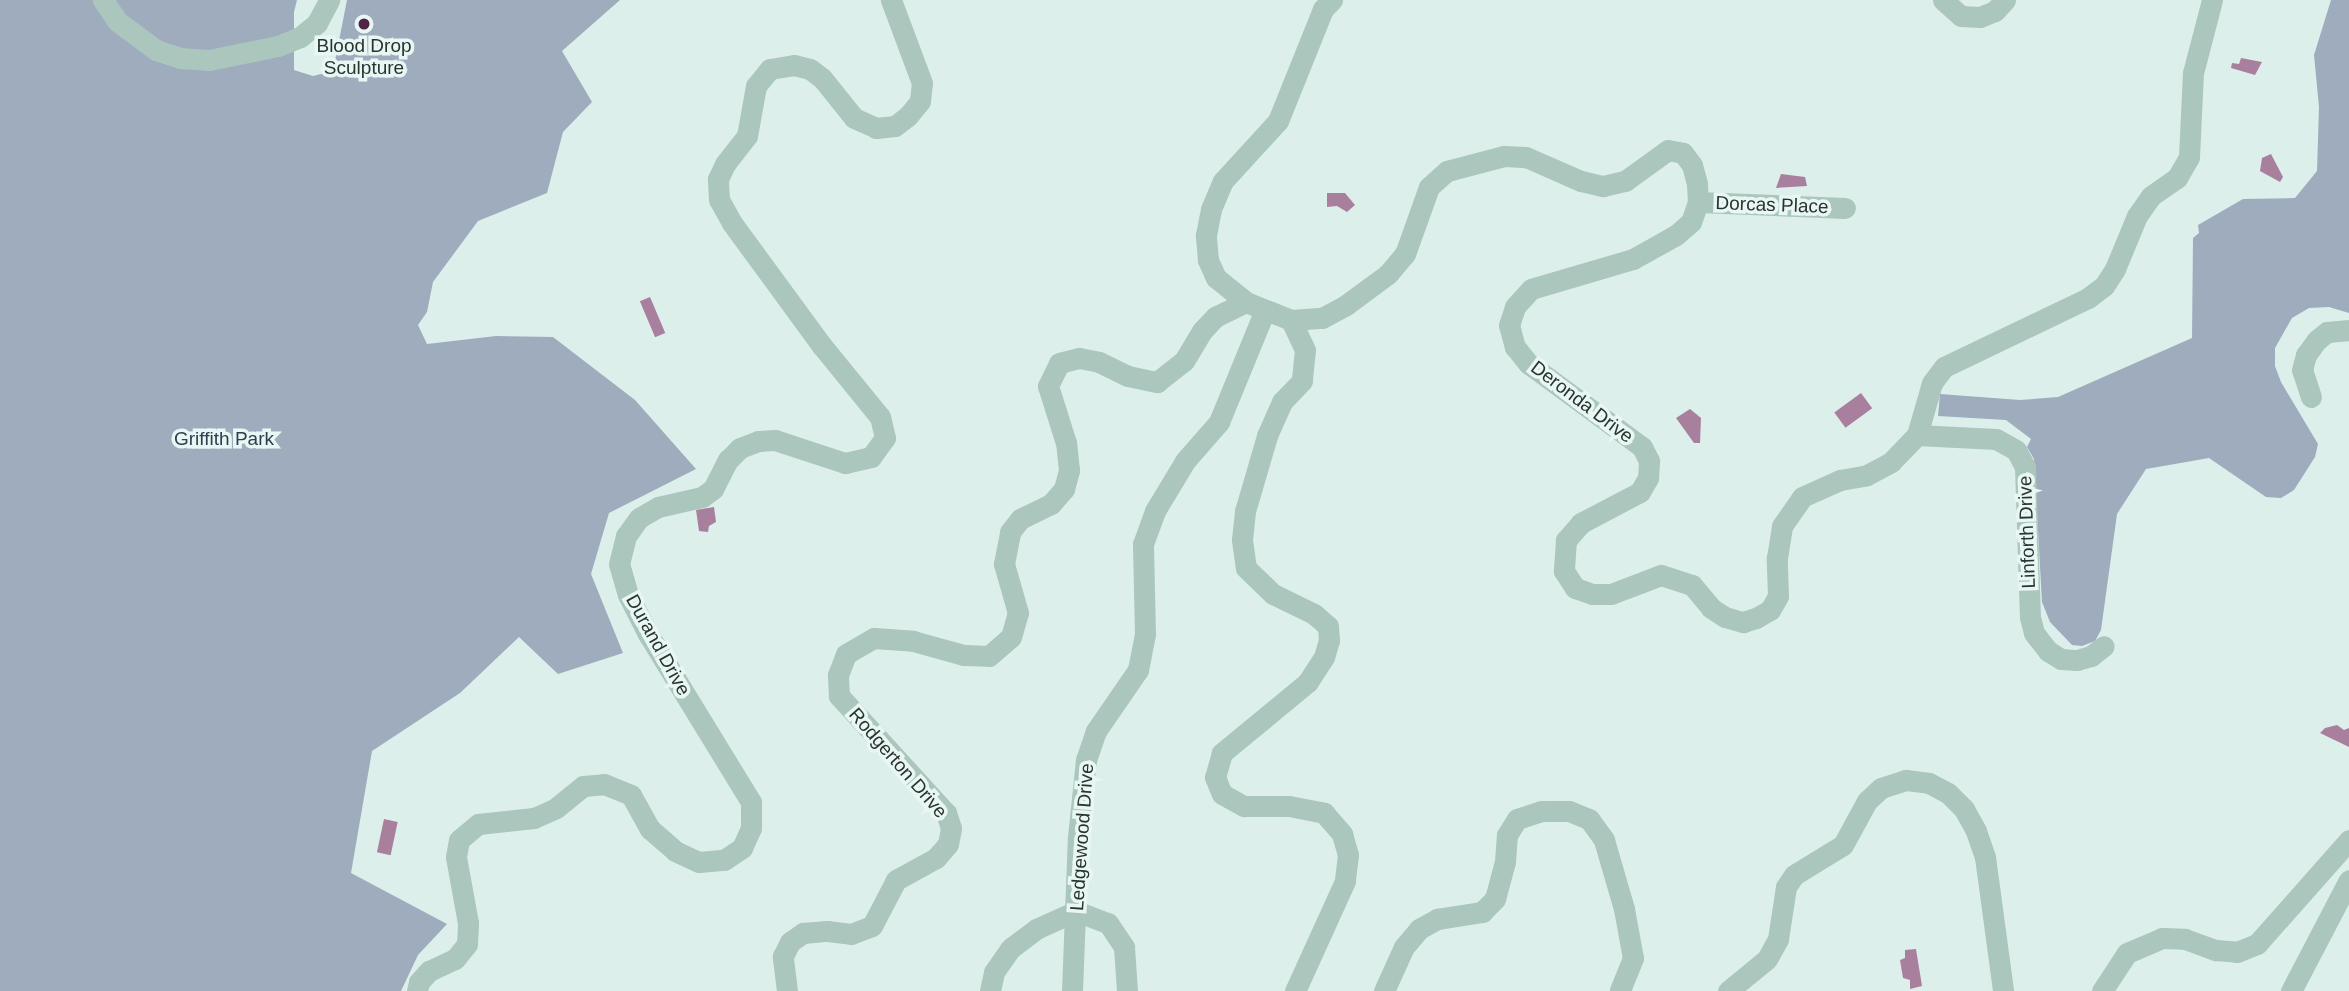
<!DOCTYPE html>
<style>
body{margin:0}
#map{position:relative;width:2349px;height:991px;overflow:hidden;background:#ddefea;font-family:Helvetica,sans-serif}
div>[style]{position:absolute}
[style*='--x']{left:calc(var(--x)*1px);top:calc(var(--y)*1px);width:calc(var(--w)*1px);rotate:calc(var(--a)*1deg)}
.green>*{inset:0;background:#9eacbd}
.water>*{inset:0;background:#a97f9e;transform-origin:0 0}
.street>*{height:21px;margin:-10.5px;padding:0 10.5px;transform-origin:10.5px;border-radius:10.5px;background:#aac6bd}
.dots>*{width:19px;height:19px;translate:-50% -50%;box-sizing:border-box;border:4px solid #e9f7f4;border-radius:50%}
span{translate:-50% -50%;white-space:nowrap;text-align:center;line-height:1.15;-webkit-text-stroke:7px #e9f7f4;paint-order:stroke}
.poi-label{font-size:19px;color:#29342f}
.street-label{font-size:19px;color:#29342f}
.park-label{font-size:19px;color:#2f3d50}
</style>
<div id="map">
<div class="green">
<i style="clip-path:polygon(0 0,297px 0,294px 12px,294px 70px,313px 76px,333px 71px,347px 0,620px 0,562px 51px,592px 102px,563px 132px,547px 193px,478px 221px,433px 282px,427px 312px,418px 325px,427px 344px,496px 336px,553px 337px,635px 400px,696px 469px,609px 513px,591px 574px,623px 653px,558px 674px,519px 637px,460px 693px,372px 751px,351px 873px,447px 924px,418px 955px,401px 991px,0 991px)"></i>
<i style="clip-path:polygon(2331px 0,2349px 0,2349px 313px,2329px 307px,2309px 308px,2292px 318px,2275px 348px,2275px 366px,2281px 382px,2318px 444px,2315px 457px,2294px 490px,2281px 498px,2266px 497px,2209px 458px,2146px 469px,2117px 514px,2101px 630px,2095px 641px,2082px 646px,2072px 645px,2050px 622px,2042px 602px,2034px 459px,2027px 447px,2031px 439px,2006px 420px,1938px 416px,1940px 394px,2020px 400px,2058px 397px,2192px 338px,2193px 238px,2199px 233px,2198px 225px,2243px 199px,2295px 198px,2317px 171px,2319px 107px,2314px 55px)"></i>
</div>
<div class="water">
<i style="clip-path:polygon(2241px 58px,2262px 62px,2255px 75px,2231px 68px,2232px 63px,2239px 64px)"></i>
<i style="clip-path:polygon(2271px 154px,2283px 177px,2280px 182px,2260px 171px,2262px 158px)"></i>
<i style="clip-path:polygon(1781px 174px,1805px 177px,1807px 186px,1776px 188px)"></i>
<i style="clip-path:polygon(1327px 193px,1345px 193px,1355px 205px,1347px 212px,1337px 206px,1327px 207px)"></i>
<i style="left:650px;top:297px;width:39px;height:11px;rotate:67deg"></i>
<i style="left:1861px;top:393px;width:19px;height:33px;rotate:54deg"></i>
<i style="clip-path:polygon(1690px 409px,1701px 418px,1700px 443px,1694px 443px,1676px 418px)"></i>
<i style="clip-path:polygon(714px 507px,716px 522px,709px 526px,708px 532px,699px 531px,696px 510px)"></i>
<i style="clip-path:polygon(2337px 725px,2344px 730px,2349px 728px,2349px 747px,2320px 733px,2325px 728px)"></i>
<i style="left:384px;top:819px;width:14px;height:34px;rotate:12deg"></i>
<i style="clip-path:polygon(1916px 949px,1922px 986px,1910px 989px,1910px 980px,1903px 978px,1900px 960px,1905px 958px,1905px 950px)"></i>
</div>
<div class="street">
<i style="--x:103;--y:0;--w:25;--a:56"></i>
<i style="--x:117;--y:21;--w:49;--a:36.6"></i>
<i style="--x:156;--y:50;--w:25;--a:18"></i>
<i style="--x:180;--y:58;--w:29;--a:4"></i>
<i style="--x:209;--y:60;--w:70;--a:-11.5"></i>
<i style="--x:278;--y:46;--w:24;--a:-22"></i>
<i style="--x:300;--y:37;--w:22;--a:-39"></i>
<i style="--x:317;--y:23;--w:26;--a:-62"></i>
<i style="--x:1943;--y:0;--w:24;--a:42"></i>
<i style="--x:1961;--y:16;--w:19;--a:3"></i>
<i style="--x:1980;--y:17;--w:16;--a:-22"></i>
<i style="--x:1995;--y:11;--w:15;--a:-48"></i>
<i style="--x:1698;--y:202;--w:147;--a:2.3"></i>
<i style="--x:1246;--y:302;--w:38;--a:-141"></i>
<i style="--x:1216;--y:278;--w:20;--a:-114"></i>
<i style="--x:1208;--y:260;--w:25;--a:-95"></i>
<i style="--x:1206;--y:235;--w:26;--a:-79"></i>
<i style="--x:1211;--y:209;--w:30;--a:-67"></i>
<i style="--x:1223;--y:181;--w:81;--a:-47.5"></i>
<i style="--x:1278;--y:121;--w:121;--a:-68.1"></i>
<i style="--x:1323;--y:9;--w:13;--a:-45"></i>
<i style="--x:1291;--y:320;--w:31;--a:-4"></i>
<i style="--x:1322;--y:318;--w:27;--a:-28"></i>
<i style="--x:1346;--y:305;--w:52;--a:-36.4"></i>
<i style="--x:1388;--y:274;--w:26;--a:-50"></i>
<i style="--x:1405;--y:254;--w:71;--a:-70.3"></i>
<i style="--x:1429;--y:187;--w:24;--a:-42"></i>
<i style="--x:1447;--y:171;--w:59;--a:-14.7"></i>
<i style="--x:1504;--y:156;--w:22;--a:3"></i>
<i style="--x:1526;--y:157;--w:60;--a:23.6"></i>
<i style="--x:1581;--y:181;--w:23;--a:13"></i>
<i style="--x:1603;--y:186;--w:23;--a:-13"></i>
<i style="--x:1625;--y:181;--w:53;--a:-35.8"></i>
<i style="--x:1668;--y:150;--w:15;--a:11"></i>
<i style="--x:1683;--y:153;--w:15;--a:53"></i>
<i style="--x:1692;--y:165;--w:20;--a:75"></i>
<i style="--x:1697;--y:184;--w:18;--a:87"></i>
<i style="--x:1698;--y:202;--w:21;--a:109"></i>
<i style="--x:1691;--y:222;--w:20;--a:139"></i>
<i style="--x:1676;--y:235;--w:49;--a:150.8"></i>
<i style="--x:1633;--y:259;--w:106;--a:163.6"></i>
<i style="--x:1531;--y:289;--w:24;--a:132"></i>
<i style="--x:1515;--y:307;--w:19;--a:108"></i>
<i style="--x:1509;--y:325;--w:23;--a:75"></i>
<i style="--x:1515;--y:347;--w:22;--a:51"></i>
<i style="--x:1529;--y:364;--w:140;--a:36.3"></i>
<i style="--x:1642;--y:447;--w:16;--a:63"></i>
<i style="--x:1649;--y:461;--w:17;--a:93"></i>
<i style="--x:1648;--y:478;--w:16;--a:120"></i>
<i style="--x:1640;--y:492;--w:67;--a:152.3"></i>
<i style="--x:1581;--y:523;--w:23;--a:131"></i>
<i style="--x:1566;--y:540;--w:31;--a:94"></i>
<i style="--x:1564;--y:571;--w:20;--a:57"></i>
<i style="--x:1575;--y:588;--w:18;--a:19"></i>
<i style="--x:1592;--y:594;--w:19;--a:0"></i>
<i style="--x:1611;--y:594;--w:53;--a:-20.8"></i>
<i style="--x:1661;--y:575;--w:33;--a:18"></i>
<i style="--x:1692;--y:585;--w:30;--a:50"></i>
<i style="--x:1711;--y:608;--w:17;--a:33"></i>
<i style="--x:1725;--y:617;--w:19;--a:16"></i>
<i style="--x:1743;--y:622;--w:14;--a:-17"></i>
<i style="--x:1756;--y:618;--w:16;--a:-30"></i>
<i style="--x:1770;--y:610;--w:16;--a:-60"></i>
<i style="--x:1778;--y:596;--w:38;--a:-92"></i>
<i style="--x:1777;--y:558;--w:32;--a:-81"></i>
<i style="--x:1782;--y:526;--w:35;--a:-55"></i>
<i style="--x:1802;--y:497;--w:42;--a:-24.1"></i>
<i style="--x:1840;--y:480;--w:27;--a:-10"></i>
<i style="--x:1867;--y:475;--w:27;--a:-28"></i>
<i style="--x:1891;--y:462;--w:37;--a:-46"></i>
<i style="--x:1917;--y:435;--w:54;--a:-73.9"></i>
<i style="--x:1932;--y:383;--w:20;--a:-53"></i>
<i style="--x:1944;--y:367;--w:160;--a:-25.6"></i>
<i style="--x:2088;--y:298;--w:20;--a:-37"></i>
<i style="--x:2104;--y:286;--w:20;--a:-57"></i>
<i style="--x:2115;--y:269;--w:57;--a:-67.5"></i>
<i style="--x:2137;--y:216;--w:24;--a:-55"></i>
<i style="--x:2151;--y:196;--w:32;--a:-35"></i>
<i style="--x:2177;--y:178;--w:24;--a:-60"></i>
<i style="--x:2189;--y:157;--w:84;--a:-87.3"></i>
<i style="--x:2193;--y:73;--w:75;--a:-75.4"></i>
<i style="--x:2311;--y:397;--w:28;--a:-108"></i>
<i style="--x:2302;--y:370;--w:16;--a:-75"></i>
<i style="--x:2306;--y:355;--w:19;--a:-54"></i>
<i style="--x:2317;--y:340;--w:13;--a:-39"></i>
<i style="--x:2327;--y:332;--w:22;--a:-5"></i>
<i style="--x:1917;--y:435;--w:79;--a:2.9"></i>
<i style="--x:1996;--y:439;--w:23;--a:29"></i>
<i style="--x:2016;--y:450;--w:19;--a:62"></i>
<i style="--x:2025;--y:467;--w:150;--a:88.1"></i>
<i style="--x:2030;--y:617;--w:16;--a:76"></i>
<i style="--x:2034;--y:633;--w:23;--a:52"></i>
<i style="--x:2048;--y:651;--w:15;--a:32"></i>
<i style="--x:2061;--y:659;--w:16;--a:4"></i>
<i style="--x:2077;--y:660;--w:15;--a:-16"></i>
<i style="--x:2091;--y:656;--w:16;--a:-38"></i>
<i style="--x:417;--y:991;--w:9;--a:-77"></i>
<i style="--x:419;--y:982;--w:15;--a:-48"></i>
<i style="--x:429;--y:971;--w:29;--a:-25"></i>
<i style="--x:455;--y:959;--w:19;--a:-51"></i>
<i style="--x:467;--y:944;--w:21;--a:-87"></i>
<i style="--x:468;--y:923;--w:67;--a:-100.3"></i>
<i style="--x:456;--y:857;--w:17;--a:-80"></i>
<i style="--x:459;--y:840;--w:25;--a:-40"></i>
<i style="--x:478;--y:824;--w:56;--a:-6.1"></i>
<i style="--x:534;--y:818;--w:24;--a:-24"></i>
<i style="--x:556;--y:808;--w:35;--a:-39"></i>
<i style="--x:583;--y:786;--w:21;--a:-5"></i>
<i style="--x:604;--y:784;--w:29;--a:22"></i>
<i style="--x:631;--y:795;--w:39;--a:61"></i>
<i style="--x:650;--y:829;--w:33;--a:41"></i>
<i style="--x:675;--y:851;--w:26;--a:25"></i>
<i style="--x:699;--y:862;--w:25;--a:-5"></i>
<i style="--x:724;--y:860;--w:22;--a:-34"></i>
<i style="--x:742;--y:848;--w:22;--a:-66"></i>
<i style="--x:751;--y:828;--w:26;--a:-90"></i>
<i style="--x:751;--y:802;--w:197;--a:-121.5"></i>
<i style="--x:648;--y:634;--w:44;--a:-117.1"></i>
<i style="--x:628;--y:595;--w:32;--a:-106"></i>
<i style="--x:619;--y:564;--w:29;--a:-76"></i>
<i style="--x:626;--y:536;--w:22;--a:-54"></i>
<i style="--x:639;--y:518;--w:22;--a:-30"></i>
<i style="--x:658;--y:507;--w:45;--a:-12.8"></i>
<i style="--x:702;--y:497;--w:14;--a:-36"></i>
<i style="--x:713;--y:489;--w:33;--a:-63"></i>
<i style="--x:728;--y:460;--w:17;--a:-45"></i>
<i style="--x:740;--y:448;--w:19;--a:-21"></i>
<i style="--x:758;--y:441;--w:17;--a:-3"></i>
<i style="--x:775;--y:440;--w:74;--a:18.2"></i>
<i style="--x:845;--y:463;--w:27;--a:-13"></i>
<i style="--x:871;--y:457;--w:24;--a:-54"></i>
<i style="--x:885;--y:438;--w:22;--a:-103"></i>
<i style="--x:880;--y:417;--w:92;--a:-129.2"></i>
<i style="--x:822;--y:346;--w:152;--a:-126.2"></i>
<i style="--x:732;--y:223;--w:26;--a:-119"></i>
<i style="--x:719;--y:200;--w:21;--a:-93"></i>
<i style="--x:718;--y:179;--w:17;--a:-65"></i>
<i style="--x:725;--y:164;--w:36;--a:-52"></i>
<i style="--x:747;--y:136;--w:51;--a:-79.8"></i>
<i style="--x:756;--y:86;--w:22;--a:-51"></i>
<i style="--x:770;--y:69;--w:24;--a:-9"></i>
<i style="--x:794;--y:65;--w:16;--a:14"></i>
<i style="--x:810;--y:69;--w:15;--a:37"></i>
<i style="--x:822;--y:78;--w:51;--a:51.3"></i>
<i style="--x:854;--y:118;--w:24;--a:24"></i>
<i style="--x:876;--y:128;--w:19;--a:-6"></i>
<i style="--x:895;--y:126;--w:16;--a:-38"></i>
<i style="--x:908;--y:116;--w:19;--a:-51"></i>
<i style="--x:920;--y:101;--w:18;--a:-84"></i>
<i style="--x:922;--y:83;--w:89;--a:-110.5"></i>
<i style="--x:787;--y:991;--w:35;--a:-97"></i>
<i style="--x:783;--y:956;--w:16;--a:-63"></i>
<i style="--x:790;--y:942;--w:16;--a:-35"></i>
<i style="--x:803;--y:933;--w:24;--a:-5"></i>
<i style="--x:827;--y:931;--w:24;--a:7"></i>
<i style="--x:851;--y:934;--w:22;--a:-21"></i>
<i style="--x:872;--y:926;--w:52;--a:-62.4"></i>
<i style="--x:896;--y:880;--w:46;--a:-28.8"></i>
<i style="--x:936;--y:858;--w:18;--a:-49"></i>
<i style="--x:948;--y:844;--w:16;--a:-79"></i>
<i style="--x:951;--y:828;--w:16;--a:-108"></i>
<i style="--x:946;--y:813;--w:159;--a:-132.4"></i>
<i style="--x:839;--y:696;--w:21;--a:-93"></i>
<i style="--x:838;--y:675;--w:22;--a:-69"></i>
<i style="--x:846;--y:654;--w:32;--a:-30"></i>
<i style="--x:874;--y:638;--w:39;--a:4"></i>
<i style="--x:913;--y:641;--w:53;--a:15.4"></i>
<i style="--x:964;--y:655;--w:25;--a:2"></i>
<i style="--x:989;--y:656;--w:29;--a:-41"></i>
<i style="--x:1011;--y:637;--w:25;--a:-74"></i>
<i style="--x:1018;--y:613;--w:51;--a:-105.9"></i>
<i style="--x:1004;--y:564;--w:33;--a:-79"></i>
<i style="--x:1010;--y:532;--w:16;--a:-52"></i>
<i style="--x:1020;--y:519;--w:34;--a:-26"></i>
<i style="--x:1051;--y:504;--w:20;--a:-49"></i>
<i style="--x:1064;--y:489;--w:20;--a:-75"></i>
<i style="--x:1069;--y:470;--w:27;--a:-96"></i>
<i style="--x:1066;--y:443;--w:60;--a:-107.5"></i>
<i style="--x:1048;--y:386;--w:25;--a:-64"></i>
<i style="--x:1059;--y:363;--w:21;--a:-14"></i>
<i style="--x:1079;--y:358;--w:20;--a:11"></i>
<i style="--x:1099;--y:362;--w:32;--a:26"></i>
<i style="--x:1128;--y:376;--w:30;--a:12"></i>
<i style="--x:1157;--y:382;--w:34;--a:-38"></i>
<i style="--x:1184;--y:361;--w:35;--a:-59"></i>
<i style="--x:1202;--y:331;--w:19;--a:-47"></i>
<i style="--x:1215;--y:317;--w:34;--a:-26"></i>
<i style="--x:1246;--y:302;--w:48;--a:21.8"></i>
<i style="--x:1291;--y:320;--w:33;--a:65"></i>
<i style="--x:1305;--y:350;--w:31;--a:96"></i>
<i style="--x:1302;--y:381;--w:29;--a:134"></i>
<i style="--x:1282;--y:402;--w:37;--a:114"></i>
<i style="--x:1267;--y:436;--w:78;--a:106.3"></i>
<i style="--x:1245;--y:511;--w:29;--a:96"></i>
<i style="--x:1242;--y:540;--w:28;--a:82"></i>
<i style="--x:1246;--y:568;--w:37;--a:44"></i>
<i style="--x:1273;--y:594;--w:46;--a:26"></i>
<i style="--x:1314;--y:614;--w:18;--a:41"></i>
<i style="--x:1328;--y:626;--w:14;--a:86"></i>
<i style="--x:1329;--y:640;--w:18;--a:106"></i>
<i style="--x:1324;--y:657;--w:30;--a:123"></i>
<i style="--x:1308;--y:682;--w:112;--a:140.5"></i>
<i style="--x:1222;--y:753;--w:25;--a:106"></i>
<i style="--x:1215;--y:777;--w:18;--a:68"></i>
<i style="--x:1222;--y:794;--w:25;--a:29"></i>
<i style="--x:1244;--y:806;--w:45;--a:0"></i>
<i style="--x:1289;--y:806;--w:36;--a:11"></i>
<i style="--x:1324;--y:813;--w:28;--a:49"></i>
<i style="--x:1342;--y:834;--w:22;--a:74"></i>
<i style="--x:1348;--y:855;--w:26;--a:97"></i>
<i style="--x:1345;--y:881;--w:121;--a:114.4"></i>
<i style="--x:990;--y:991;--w:19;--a:-78"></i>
<i style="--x:994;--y:972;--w:29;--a:-55"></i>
<i style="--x:1011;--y:948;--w:31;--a:-37"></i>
<i style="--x:1036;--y:929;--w:44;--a:-24.2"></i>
<i style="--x:1076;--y:911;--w:34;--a:21"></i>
<i style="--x:1108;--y:923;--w:29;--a:56"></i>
<i style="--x:1124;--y:947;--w:44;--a:86.1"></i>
<i style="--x:1072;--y:991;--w:154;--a:-87.8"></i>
<i style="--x:1078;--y:837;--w:77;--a:-84.1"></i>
<i style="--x:1086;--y:760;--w:31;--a:-71"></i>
<i style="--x:1096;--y:731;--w:74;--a:-55.5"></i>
<i style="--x:1138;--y:670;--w:37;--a:-79"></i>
<i style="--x:1145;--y:634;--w:90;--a:-91.3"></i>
<i style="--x:1143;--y:544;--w:35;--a:-70"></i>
<i style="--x:1155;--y:511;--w:58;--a:-59"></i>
<i style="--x:1185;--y:461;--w:52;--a:-48.9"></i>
<i style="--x:1219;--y:422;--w:121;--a:-67.7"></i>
<i style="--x:1384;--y:991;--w:48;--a:-65.6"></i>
<i style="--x:1404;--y:947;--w:23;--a:-50"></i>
<i style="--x:1419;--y:929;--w:21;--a:-29"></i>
<i style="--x:1437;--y:919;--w:46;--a:-8.8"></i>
<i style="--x:1482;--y:912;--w:18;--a:-45"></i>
<i style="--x:1495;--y:899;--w:38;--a:-75"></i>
<i style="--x:1505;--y:862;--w:27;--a:-86"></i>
<i style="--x:1507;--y:835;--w:19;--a:-58"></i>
<i style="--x:1517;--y:819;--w:25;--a:-18"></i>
<i style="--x:1541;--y:811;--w:28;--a:0"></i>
<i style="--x:1569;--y:811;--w:22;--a:22"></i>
<i style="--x:1589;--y:819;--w:26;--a:54"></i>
<i style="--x:1604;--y:840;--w:72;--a:73.8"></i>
<i style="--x:1624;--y:909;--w:50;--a:79.6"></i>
<i style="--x:1633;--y:958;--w:35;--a:112"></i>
<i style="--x:1728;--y:991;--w:50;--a:-39.4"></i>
<i style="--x:1767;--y:959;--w:23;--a:-61"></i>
<i style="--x:1778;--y:939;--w:53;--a:-81.3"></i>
<i style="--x:1786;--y:887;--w:14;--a:-56"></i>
<i style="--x:1794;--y:875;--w:57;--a:-31.5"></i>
<i style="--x:1843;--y:845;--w:50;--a:-61.4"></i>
<i style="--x:1867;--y:801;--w:19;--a:-43"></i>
<i style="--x:1881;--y:788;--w:26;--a:-18"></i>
<i style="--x:1906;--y:780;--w:23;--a:7"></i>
<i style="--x:1929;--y:783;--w:21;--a:28"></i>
<i style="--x:1948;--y:793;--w:23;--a:45"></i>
<i style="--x:1964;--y:809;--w:25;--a:61"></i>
<i style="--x:1976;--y:831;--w:28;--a:71"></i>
<i style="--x:1985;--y:857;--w:135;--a:82.3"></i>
<i style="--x:2102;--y:991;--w:45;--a:-56.7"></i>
<i style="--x:2127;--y:953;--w:38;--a:-23"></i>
<i style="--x:2162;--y:938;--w:23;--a:2"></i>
<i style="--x:2185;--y:939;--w:33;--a:20"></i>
<i style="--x:2216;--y:950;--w:21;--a:5"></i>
<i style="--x:2237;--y:952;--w:22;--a:-22"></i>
<i style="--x:2257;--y:944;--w:139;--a:-48.5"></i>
<i style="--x:2291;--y:991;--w:125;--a:-62.4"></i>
</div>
<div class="dots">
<i style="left:364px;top:24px;background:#512344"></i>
</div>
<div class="poi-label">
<span style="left:364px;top:57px">Blood Drop<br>Sculpture</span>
</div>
<div class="street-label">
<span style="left:1772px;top:205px;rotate:2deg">Dorcas Place</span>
<span style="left:1582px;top:402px;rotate:37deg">Deronda Drive</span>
<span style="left:2027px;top:532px;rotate:-92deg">Linforth Drive</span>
<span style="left:658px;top:645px;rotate:61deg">Durand Drive</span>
<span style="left:898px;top:763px;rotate:49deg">Rodgerton Drive</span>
<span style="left:1082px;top:837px;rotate:-86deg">Ledgewood Drive</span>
</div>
<div class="park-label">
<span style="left:224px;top:439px">Griffith Park</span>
</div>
</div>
